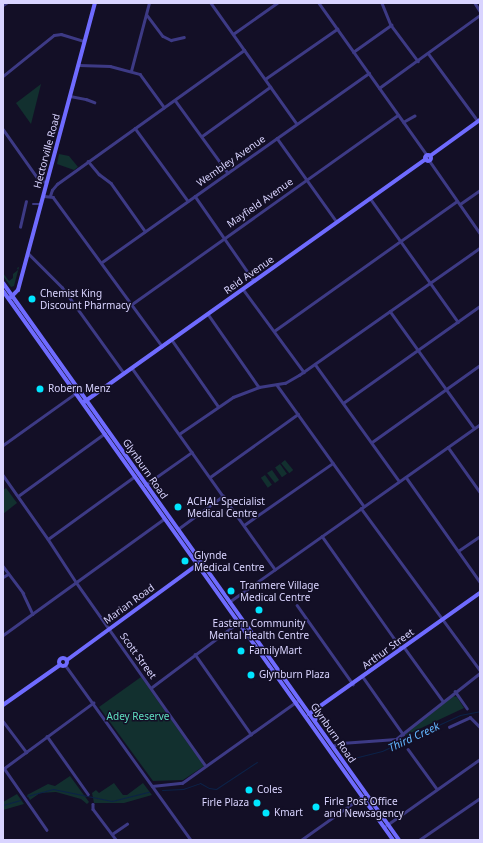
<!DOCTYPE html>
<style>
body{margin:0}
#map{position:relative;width:483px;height:843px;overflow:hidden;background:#130f26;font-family:"Noto Sans",sans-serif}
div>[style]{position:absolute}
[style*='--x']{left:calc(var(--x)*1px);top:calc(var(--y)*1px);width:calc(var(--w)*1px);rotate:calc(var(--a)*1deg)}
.green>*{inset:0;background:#12302f;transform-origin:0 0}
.stream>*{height:1px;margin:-0.5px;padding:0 0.5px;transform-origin:0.5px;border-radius:0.5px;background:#0c2248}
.street>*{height:2.5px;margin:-1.25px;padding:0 1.25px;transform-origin:1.25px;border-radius:1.25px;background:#3d3a85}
.secondary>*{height:4px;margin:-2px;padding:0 2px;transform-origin:2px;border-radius:2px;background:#6f6bff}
.secondary>.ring{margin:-2px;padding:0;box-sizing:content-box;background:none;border:4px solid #6f6bff;border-radius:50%}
.dots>*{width:11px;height:11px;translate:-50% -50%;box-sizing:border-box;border:2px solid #130f26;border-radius:50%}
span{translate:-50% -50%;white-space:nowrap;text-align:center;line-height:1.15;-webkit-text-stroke:3px #130f26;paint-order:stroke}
.street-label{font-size:10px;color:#d9d4ff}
.poi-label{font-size:10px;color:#d9d4ff}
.left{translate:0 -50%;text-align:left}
.right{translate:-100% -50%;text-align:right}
.park-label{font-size:10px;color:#5fe0c0}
.water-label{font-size:11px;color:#62b6ff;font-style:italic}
.frame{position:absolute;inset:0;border:4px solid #d9d4ff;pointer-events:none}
</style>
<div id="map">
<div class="green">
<i style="clip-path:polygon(41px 84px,31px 124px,16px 103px)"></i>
<i style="clip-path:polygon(59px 154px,69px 156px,78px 167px,74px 170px,57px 164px)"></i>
<i style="clip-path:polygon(19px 267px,14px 286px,11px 287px,3px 276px,3px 273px,9px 281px,13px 278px,13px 274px,18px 270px,17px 268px)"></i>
<i style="left:285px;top:460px;width:13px;height:5px;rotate:51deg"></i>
<i style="left:280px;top:464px;width:12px;height:6px;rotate:55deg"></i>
<i style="clip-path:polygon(272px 470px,279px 480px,275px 483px,267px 473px)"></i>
<i style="left:265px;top:475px;width:12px;height:5px;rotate:55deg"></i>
<i style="clip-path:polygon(6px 488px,17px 503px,3px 514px,3px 490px)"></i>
<i style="clip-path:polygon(141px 677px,204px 766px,183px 780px,153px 781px,99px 707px)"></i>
<i style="clip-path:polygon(453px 696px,457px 697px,464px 708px,402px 737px)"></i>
<i style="clip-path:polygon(70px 776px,89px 802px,87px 804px,81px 799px,56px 792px,40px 793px,30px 800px,27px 795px,48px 784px,55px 786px)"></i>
<i style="clip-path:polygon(114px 783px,123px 795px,127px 795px,143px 783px,152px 795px,124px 803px,94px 803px,92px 793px,96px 790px,99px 793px)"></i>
<i style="clip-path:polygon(17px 794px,24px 804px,3px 810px,3px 802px)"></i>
</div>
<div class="stream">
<i style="--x:346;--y:760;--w:37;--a:-14"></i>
<i style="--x:382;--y:751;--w:86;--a:-24.8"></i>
<i style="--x:460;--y:715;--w:20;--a:-11"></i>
<i style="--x:162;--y:790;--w:21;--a:-3"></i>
<i style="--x:183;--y:789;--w:18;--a:-19"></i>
<i style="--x:200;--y:783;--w:10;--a:29"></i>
<i style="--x:209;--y:788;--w:7;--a:8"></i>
<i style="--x:216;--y:789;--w:49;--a:-33.4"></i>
<i style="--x:27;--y:796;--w:27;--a:-15"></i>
<i style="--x:53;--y:789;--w:60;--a:11.5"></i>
<i style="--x:112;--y:801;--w:38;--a:-14"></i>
<i style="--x:3;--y:805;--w:18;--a:-16"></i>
</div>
<div class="street">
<i style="--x:211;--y:3;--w:148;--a:54.6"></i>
<i style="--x:319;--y:3;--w:186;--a:54.6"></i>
<i style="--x:382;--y:3;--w:24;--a:68"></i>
<i style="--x:391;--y:25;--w:45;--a:53.1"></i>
<i style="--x:475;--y:3;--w:9;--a:58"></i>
<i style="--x:3;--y:5;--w:4;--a:-34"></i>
<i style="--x:147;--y:15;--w:26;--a:53"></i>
<i style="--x:163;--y:36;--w:9;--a:27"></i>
<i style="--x:171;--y:40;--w:13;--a:-13"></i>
<i style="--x:233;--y:34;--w:54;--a:-35.2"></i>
<i style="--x:353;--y:52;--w:47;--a:-35.4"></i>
<i style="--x:428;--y:53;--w:84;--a:53.7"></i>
<i style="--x:79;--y:65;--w:31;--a:2"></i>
<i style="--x:110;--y:66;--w:31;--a:15"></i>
<i style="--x:140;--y:74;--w:41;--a:54"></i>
<i style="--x:131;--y:71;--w:70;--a:-75.2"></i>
<i style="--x:3;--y:76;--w:65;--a:-38.8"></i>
<i style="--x:54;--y:35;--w:7;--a:-8"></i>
<i style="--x:61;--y:34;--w:24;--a:17"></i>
<i style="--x:265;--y:79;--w:88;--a:-34.8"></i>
<i style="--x:379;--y:88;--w:125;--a:-35.9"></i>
<i style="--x:70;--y:96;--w:16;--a:11"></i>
<i style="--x:86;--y:99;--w:9;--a:21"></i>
<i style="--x:175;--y:100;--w:90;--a:54"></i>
<i style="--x:403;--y:122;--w:13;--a:-29"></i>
<i style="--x:135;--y:128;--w:90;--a:54"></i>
<i style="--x:3;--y:129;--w:62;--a:54.8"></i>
<i style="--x:39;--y:180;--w:7;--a:16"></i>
<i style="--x:202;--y:136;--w:84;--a:-35.8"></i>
<i style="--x:277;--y:138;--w:103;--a:54.5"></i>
<i style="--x:429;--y:160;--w:89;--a:55.1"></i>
<i style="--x:88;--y:161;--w:17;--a:50"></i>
<i style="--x:99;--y:174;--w:15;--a:37"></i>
<i style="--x:111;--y:183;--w:59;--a:54.7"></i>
<i style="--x:44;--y:196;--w:9;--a:6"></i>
<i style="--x:53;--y:197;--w:185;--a:53.8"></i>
<i style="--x:50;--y:196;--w:6;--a:-72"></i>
<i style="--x:52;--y:190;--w:8;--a:-50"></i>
<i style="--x:57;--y:184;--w:230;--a:-35.6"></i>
<i style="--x:195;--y:196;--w:103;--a:55.2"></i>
<i style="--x:370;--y:198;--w:152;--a:54.6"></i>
<i style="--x:33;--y:204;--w:8;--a:0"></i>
<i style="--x:460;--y:204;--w:24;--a:-35"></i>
<i style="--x:20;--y:227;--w:26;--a:-77"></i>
<i style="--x:28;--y:253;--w:48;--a:45"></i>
<i style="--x:62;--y:287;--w:106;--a:54.2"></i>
<i style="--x:102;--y:262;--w:327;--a:-35.3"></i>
<i style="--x:243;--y:289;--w:103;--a:53.7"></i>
<i style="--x:132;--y:304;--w:326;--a:-35.4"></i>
<i style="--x:390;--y:311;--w:144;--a:54.3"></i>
<i style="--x:208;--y:314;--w:89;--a:55.1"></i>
<i style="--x:274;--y:331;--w:224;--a:-35.4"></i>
<i style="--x:172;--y:340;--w:80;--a:55.1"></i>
<i style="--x:315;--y:364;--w:144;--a:54.3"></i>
<i style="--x:132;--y:368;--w:247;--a:54.6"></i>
<i style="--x:277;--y:385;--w:149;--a:54.3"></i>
<i style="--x:343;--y:403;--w:168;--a:-35.3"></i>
<i style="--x:179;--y:434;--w:65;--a:-34.4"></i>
<i style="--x:233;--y:397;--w:28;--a:-21"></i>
<i style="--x:259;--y:387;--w:26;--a:-9"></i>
<i style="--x:285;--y:383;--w:16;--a:-30"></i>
<i style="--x:299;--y:375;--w:221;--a:-35.1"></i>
<i style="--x:372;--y:442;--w:133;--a:-35.5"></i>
<i style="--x:3;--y:445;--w:90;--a:-35.5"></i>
<i style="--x:448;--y:447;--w:55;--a:54.6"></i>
<i style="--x:3;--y:475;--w:78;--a:54.9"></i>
<i style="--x:48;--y:539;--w:51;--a:56.9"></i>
<i style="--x:76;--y:582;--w:225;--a:54.8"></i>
<i style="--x:210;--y:477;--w:108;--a:-35.6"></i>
<i style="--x:406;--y:477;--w:128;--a:54.8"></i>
<i style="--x:145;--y:485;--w:57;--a:-35.1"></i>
<i style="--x:18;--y:496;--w:107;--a:-35.9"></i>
<i style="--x:361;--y:508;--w:201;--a:53.7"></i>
<i style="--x:244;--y:525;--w:108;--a:-34.9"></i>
<i style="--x:178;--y:529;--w:56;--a:-36.3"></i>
<i style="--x:322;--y:536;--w:137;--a:54.8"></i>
<i style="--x:48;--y:539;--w:107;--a:-35.9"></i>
<i style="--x:458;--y:551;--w:27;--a:-34"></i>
<i style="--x:3;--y:566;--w:34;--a:53"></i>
<i style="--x:23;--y:593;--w:23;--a:65"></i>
<i style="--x:3;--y:577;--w:6;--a:-31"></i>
<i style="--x:229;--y:602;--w:308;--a:-35.3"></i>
<i style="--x:297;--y:605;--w:97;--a:54.7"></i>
<i style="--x:3;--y:635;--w:198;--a:-35.8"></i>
<i style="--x:404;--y:647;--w:67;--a:54.2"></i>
<i style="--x:195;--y:654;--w:98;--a:55"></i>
<i style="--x:66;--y:666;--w:214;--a:54.3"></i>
<i style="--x:363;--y:677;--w:70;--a:54.9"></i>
<i style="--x:152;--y:687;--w:109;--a:-36.8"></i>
<i style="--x:455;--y:691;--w:21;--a:55"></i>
<i style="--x:3;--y:721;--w:39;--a:53"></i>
<i style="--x:449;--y:727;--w:23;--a:-25"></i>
<i style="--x:470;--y:717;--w:14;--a:45"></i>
<i style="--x:47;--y:736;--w:71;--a:54.7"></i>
<i style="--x:332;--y:746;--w:9;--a:-18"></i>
<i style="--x:341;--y:743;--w:55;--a:-4.2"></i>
<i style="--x:396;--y:739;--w:107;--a:-38.2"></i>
<i style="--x:408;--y:749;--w:49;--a:54.1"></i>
<i style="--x:4;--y:768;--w:75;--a:55.3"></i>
<i style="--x:3;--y:769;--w:112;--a:-36.3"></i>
<i style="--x:152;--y:786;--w:30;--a:-6"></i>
<i style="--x:182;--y:783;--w:143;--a:-35.4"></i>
<i style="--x:93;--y:804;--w:5;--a:90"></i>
<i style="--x:93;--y:809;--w:39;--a:53"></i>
<i style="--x:384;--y:827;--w:118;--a:-35.3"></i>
<i style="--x:112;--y:834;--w:18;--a:-34"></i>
<i style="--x:301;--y:840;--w:76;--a:-35.4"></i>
<i style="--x:419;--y:840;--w:74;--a:-34.5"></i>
</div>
<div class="secondary">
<i class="ring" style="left:425px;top:155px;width:2px;height:2px"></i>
<i style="--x:430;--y:156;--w:62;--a:-35.8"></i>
<i style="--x:3;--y:283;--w:683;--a:54.59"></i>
<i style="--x:3;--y:291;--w:673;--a:54.61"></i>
<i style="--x:11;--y:297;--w:10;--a:-45"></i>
<i style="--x:18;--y:290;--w:297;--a:-75"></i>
<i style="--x:84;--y:402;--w:420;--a:-35.4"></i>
<i class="ring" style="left:59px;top:658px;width:4px;height:4px"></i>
<i style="--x:67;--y:660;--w:162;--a:-36.2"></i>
<i style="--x:3;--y:705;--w:70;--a:-35.1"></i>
<i style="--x:309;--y:714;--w:209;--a:-35.3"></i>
<i style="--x:315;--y:721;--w:14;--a:-73"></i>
</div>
<div class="dots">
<i style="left:32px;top:299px;background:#00e5ff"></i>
<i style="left:40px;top:389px;background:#00e5ff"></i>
<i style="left:178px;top:507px;background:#00e5ff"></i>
<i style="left:185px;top:561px;background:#00e5ff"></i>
<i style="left:231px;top:591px;background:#00e5ff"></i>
<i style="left:259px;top:610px;background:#00e5ff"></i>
<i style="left:241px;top:651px;background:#00e5ff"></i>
<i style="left:251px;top:675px;background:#00e5ff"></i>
<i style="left:249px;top:790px;background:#00e5ff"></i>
<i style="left:257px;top:803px;background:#00e5ff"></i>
<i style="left:316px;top:807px;background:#00e5ff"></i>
<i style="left:266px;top:813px;background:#00e5ff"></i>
</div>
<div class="street-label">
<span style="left:47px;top:151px;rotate:-75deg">Hectorville Road</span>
<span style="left:231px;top:161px;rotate:-35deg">Wembley Avenue</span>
<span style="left:260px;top:203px;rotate:-35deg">Mayfield Avenue</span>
<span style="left:249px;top:275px;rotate:-35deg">Reid Avenue</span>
<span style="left:145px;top:469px;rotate:55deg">Glynburn Road</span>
<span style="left:129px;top:604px;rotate:-36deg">Marian Road</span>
<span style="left:388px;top:649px;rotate:-36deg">Arthur Street</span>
<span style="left:138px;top:656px;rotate:54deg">Scott Street</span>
<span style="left:333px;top:733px;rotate:55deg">Glynburn Road</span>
</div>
<div class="poi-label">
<span class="left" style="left:40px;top:299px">Chemist King<br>Discount Pharmacy</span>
<span class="left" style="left:48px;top:389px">Robern Menz</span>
<span class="left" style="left:187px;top:507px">ACHAL Specialist<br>Medical Centre</span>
<span class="left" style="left:194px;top:561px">Glynde<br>Medical Centre</span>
<span class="left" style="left:240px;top:591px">Tranmere Village<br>Medical Centre</span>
<span style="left:259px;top:629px">Eastern Community<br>Mental Health Centre</span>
<span class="left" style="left:249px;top:651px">FamilyMart</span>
<span class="left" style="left:259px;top:675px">Glynburn Plaza</span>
<span class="left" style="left:257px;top:790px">Coles</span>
<span class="left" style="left:324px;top:807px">Firle Post Office<br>and Newsagency</span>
<span class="right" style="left:249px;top:803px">Firle Plaza</span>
<span class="left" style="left:274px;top:813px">Kmart</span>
</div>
<div class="park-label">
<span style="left:138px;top:717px">Adey Reserve</span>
</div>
<div class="water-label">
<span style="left:414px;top:737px;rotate:-25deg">Third Creek</span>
</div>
<div class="frame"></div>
</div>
